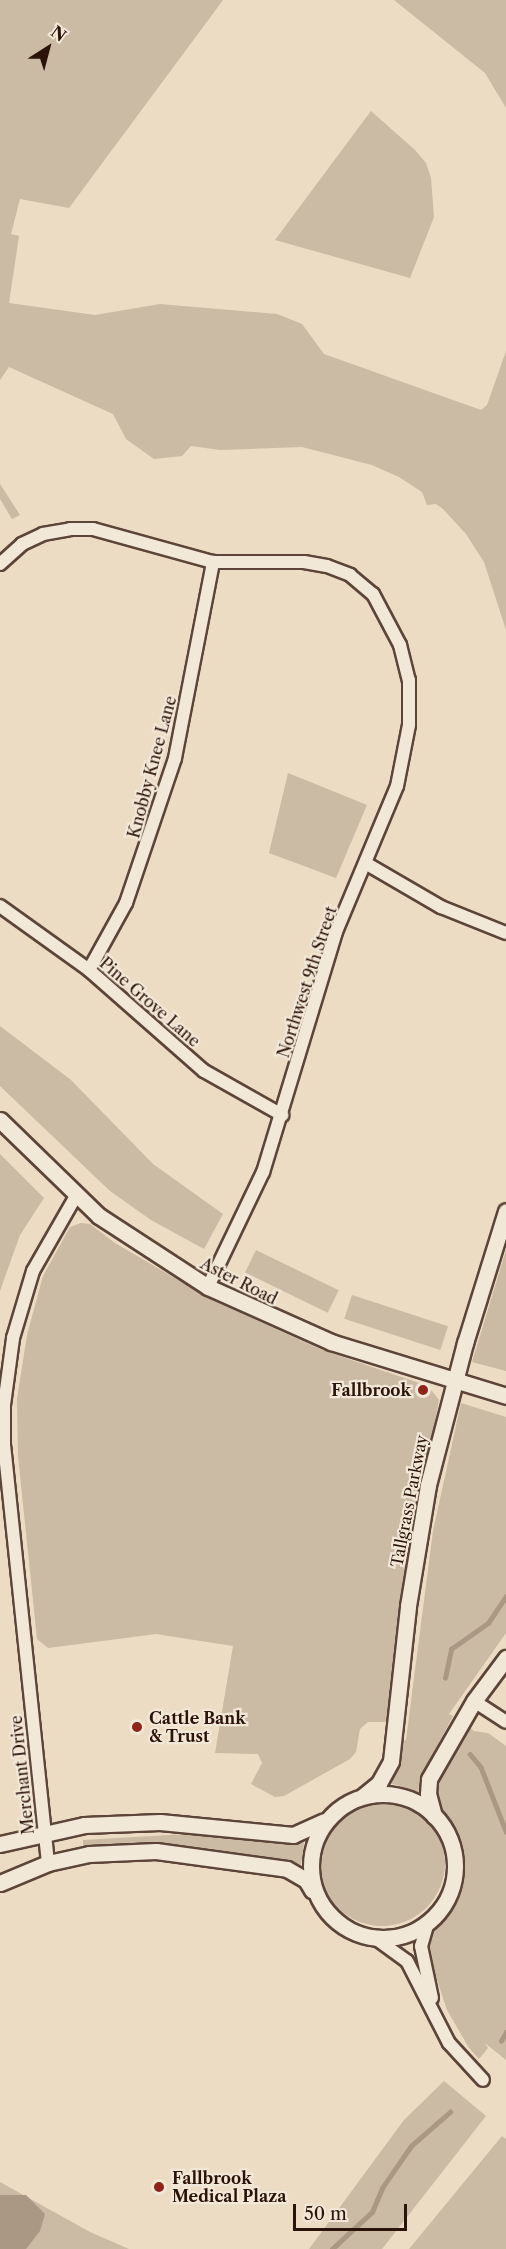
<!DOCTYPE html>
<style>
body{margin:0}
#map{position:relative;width:506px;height:2249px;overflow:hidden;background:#ebdcc3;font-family:"Libre Caslon Text",serif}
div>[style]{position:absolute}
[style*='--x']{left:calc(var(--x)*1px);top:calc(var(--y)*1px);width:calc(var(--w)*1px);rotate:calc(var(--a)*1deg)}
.green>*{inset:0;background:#cbbaa4;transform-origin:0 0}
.round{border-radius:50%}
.water>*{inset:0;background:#aa9884}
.stream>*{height:4.5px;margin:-2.25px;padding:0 2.25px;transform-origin:2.25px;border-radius:2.25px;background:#aa9884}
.roads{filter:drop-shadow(2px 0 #5c4538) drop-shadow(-2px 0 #5c4538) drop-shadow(0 2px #5c4538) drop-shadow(0 -2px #5c4538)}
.minor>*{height:12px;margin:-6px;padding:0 6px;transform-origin:6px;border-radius:6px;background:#f2e8d8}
.tertiary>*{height:15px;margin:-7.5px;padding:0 7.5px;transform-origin:7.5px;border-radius:7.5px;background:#f2e8d8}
.tertiary>.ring{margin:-7.5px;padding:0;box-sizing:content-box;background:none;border:15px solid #f2e8d8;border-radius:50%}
.dots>*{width:16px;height:16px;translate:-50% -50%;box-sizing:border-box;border:3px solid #f2e8d8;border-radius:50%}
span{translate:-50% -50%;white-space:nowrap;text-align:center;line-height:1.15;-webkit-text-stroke:4.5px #f2e8d8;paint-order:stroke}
.street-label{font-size:16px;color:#2c130a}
.poi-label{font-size:16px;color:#2c130a;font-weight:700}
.right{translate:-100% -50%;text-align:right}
.left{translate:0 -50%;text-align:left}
.north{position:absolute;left:18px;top:18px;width:60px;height:60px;-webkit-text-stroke:4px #f2e8d8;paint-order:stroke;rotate:36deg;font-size:16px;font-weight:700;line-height:24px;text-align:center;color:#2c130a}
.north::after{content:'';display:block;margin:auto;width:21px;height:27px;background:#2c130a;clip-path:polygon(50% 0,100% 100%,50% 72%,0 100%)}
.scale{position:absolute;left:293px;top:2204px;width:114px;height:27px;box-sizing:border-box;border:3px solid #2c130a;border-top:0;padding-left:8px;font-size:18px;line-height:21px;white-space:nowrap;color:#2c130a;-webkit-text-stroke:4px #f2e8d8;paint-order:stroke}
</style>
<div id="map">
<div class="green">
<i style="clip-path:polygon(0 0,223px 0,69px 208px,20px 199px,11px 234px,19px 236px,9px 303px,95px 315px,160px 304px,277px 314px,302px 324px,324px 354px,481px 410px,487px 405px,506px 351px,506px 630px,484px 562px,466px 534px,443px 509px,436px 504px,427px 505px,422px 492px,399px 477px,372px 465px,302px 447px,220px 450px,191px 446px,182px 456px,154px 459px,126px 439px,113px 414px,9px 367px,0 380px)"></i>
<i style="clip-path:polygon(394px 0,506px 0,506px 108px,485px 73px)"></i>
<i style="clip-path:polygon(371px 111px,415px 150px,426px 163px,431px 178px,434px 217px,410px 278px,275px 240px)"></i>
<i style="clip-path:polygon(0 484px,20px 515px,12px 519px,0 499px)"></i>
<i style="clip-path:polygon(288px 773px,367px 805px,336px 878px,269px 853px)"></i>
<i style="clip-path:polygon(0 1026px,71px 1080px,153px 1164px,223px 1214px,204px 1249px,151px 1220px,110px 1191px,0 1086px)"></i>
<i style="clip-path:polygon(0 1154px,44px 1198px,20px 1235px,0 1291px)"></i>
<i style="clip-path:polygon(81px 1223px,90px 1224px,115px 1243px,214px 1301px,322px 1350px,428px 1386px,439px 1400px,404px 1583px,387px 1722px,368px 1722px,360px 1729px,356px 1752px,350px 1759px,284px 1796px,275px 1797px,251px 1784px,262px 1763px,258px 1754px,215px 1753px,233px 1646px,156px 1634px,48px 1648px,37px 1639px,18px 1456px,17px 1399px,27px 1335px,43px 1276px,70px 1227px)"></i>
<i style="left:256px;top:1250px;width:92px;height:25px;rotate:26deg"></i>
<i style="clip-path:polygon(506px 1250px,506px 1371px,472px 1362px)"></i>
<i style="left:352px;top:1295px;width:101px;height:25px;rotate:18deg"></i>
<i style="clip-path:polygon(461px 1403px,506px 1417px,506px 1633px,449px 1714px,453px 1716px,420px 1778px,419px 1792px,390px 1783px,397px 1771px,401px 1742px,406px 1740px,433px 1531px)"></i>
<i style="clip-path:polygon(466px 1725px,474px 1731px,488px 1733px,506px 1746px,506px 2060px,485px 2043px,488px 2048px,479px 2059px,469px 2048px,447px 2010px,427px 1950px,433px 1924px,455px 1896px,460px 1880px,458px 1842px,437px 1803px,435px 1784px)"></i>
<i class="round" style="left:319px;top:1800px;width:126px;height:126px"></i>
<i style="clip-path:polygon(204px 1833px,304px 1843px,301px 1865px,289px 1860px,171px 1845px,83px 1846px,83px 1840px)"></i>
<i style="clip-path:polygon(444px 2081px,486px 2116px,382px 2249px,309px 2249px,404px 2120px)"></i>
<i style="clip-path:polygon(502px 2136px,506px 2139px,506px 2249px,409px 2249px)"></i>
<i style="clip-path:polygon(0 2182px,90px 2232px,129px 2249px,0 2249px)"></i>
</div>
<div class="water">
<i style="clip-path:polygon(0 2195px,26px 2195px,45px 2214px,40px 2231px,26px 2249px,0 2249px)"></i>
</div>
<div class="stream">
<i style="--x:445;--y:1678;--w:30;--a:-78"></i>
<i style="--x:451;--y:1649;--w:45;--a:-35.1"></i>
<i style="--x:488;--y:1623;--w:32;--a:-56"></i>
<i style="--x:470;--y:1754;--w:17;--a:50"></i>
<i style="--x:481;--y:1767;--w:69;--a:68.7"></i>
<i style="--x:501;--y:2041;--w:10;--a:-61"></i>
<i style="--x:332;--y:2249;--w:54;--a:-42.8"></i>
<i style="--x:372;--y:2212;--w:26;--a:-67"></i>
<i style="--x:382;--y:2188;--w:51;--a:-55.4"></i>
<i style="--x:411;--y:2146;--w:52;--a:-41.1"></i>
</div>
<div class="roads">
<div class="minor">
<i style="--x:0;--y:564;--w:30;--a:-42"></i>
<i style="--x:22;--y:544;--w:23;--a:-25"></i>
<i style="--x:43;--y:534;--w:27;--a:-10"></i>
<i style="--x:70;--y:529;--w:23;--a:0"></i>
<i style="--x:93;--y:529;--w:124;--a:15.4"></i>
<i style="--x:213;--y:562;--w:91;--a:0"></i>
<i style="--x:304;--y:562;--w:23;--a:10"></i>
<i style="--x:327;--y:566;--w:25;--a:21"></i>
<i style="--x:350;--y:575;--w:30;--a:40"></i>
<i style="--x:373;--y:594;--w:58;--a:62.1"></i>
<i style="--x:400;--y:645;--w:36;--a:76"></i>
<i style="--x:409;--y:680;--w:45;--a:90"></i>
<i style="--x:409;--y:725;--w:62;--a:101.1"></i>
<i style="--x:397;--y:786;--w:158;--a:112.7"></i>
<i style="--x:336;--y:932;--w:251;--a:106.9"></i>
<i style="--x:263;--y:1172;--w:127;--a:115.6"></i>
<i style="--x:367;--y:864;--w:86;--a:30.2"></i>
<i style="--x:441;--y:907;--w:70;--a:21.8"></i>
<i style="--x:0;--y:906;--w:110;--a:35.7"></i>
<i style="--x:89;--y:970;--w:153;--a:41.3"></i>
<i style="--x:204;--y:1071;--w:90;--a:29.4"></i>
<i style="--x:89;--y:970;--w:77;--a:-61.1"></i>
<i style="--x:126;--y:903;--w:153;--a:-71.3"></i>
<i style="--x:175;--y:758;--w:200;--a:-79"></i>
<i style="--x:474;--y:1701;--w:38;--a:33"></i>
<i style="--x:48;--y:1863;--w:419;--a:-96"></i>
<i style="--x:4;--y:1446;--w:41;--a:-90"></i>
<i style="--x:4;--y:1405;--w:68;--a:-82.3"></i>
<i style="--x:13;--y:1338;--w:70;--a:-73.4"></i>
<i style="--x:33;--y:1271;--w:86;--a:-60.2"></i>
<i style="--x:428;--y:1922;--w:25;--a:106"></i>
<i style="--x:421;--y:1946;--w:53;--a:78.1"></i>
<i style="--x:375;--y:1938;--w:39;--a:36"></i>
<i style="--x:407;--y:1961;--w:92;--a:62.9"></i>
<i style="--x:449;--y:2043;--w:50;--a:47.4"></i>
</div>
<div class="tertiary">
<i style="--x:0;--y:1120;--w:138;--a:44.1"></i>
<i style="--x:99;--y:1216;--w:130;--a:33.1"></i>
<i style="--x:208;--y:1287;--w:135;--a:24.1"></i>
<i style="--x:331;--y:1342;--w:183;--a:17.1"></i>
<i class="ring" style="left:311px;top:1794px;width:129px;height:129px"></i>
<i style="--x:363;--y:1796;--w:21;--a:-39"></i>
<i style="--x:379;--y:1783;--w:25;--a:-61"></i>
<i style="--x:391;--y:1761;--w:156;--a:-83.7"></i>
<i style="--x:408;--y:1606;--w:123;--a:-80.6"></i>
<i style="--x:428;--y:1485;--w:147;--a:-75.4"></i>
<i style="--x:465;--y:1343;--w:138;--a:-72.7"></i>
<i style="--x:434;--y:1816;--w:23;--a:-105"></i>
<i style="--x:428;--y:1794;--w:15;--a:-86"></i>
<i style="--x:429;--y:1779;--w:90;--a:-60"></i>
<i style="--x:474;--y:1701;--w:54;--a:-53.3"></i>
<i style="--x:0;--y:1844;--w:86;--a:-12.7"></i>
<i style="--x:84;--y:1825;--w:76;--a:-2.3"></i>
<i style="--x:160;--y:1822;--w:134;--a:5.6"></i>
<i style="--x:293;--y:1835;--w:34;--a:-24"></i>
<i style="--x:0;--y:1883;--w:52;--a:-22.6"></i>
<i style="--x:48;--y:1863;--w:42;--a:-12.4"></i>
<i style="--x:89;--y:1854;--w:67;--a:-2.6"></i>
<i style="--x:156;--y:1851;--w:132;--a:7.8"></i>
<i style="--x:287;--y:1869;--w:22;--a:30"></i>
<i style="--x:306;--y:1880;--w:12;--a:59"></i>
</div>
</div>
<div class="dots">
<i style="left:423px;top:1390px;background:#8f2418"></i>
<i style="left:137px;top:1727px;background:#8f2418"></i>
<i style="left:159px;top:2187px;background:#8f2418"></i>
</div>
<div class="street-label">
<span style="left:152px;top:767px;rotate:-75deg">Knobby Knee Lane</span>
<span style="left:307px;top:982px;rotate:-72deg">Northwest 9th Street</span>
<span style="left:150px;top:1002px;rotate:41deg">Pine Grove Lane</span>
<span style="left:239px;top:1281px;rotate:27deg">Aster Road</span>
<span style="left:409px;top:1501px;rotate:-79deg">Tallgrass Parkway</span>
<span style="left:22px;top:1775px;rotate:-96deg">Merchant Drive</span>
</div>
<div class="poi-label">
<span class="right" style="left:411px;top:1390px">Fallbrook</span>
<span class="left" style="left:149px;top:1727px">Cattle Bank<br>&amp; Trust</span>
<span class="left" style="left:172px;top:2187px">Fallbrook<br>Medical Plaza</span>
</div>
<div class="north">N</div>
<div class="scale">50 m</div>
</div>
